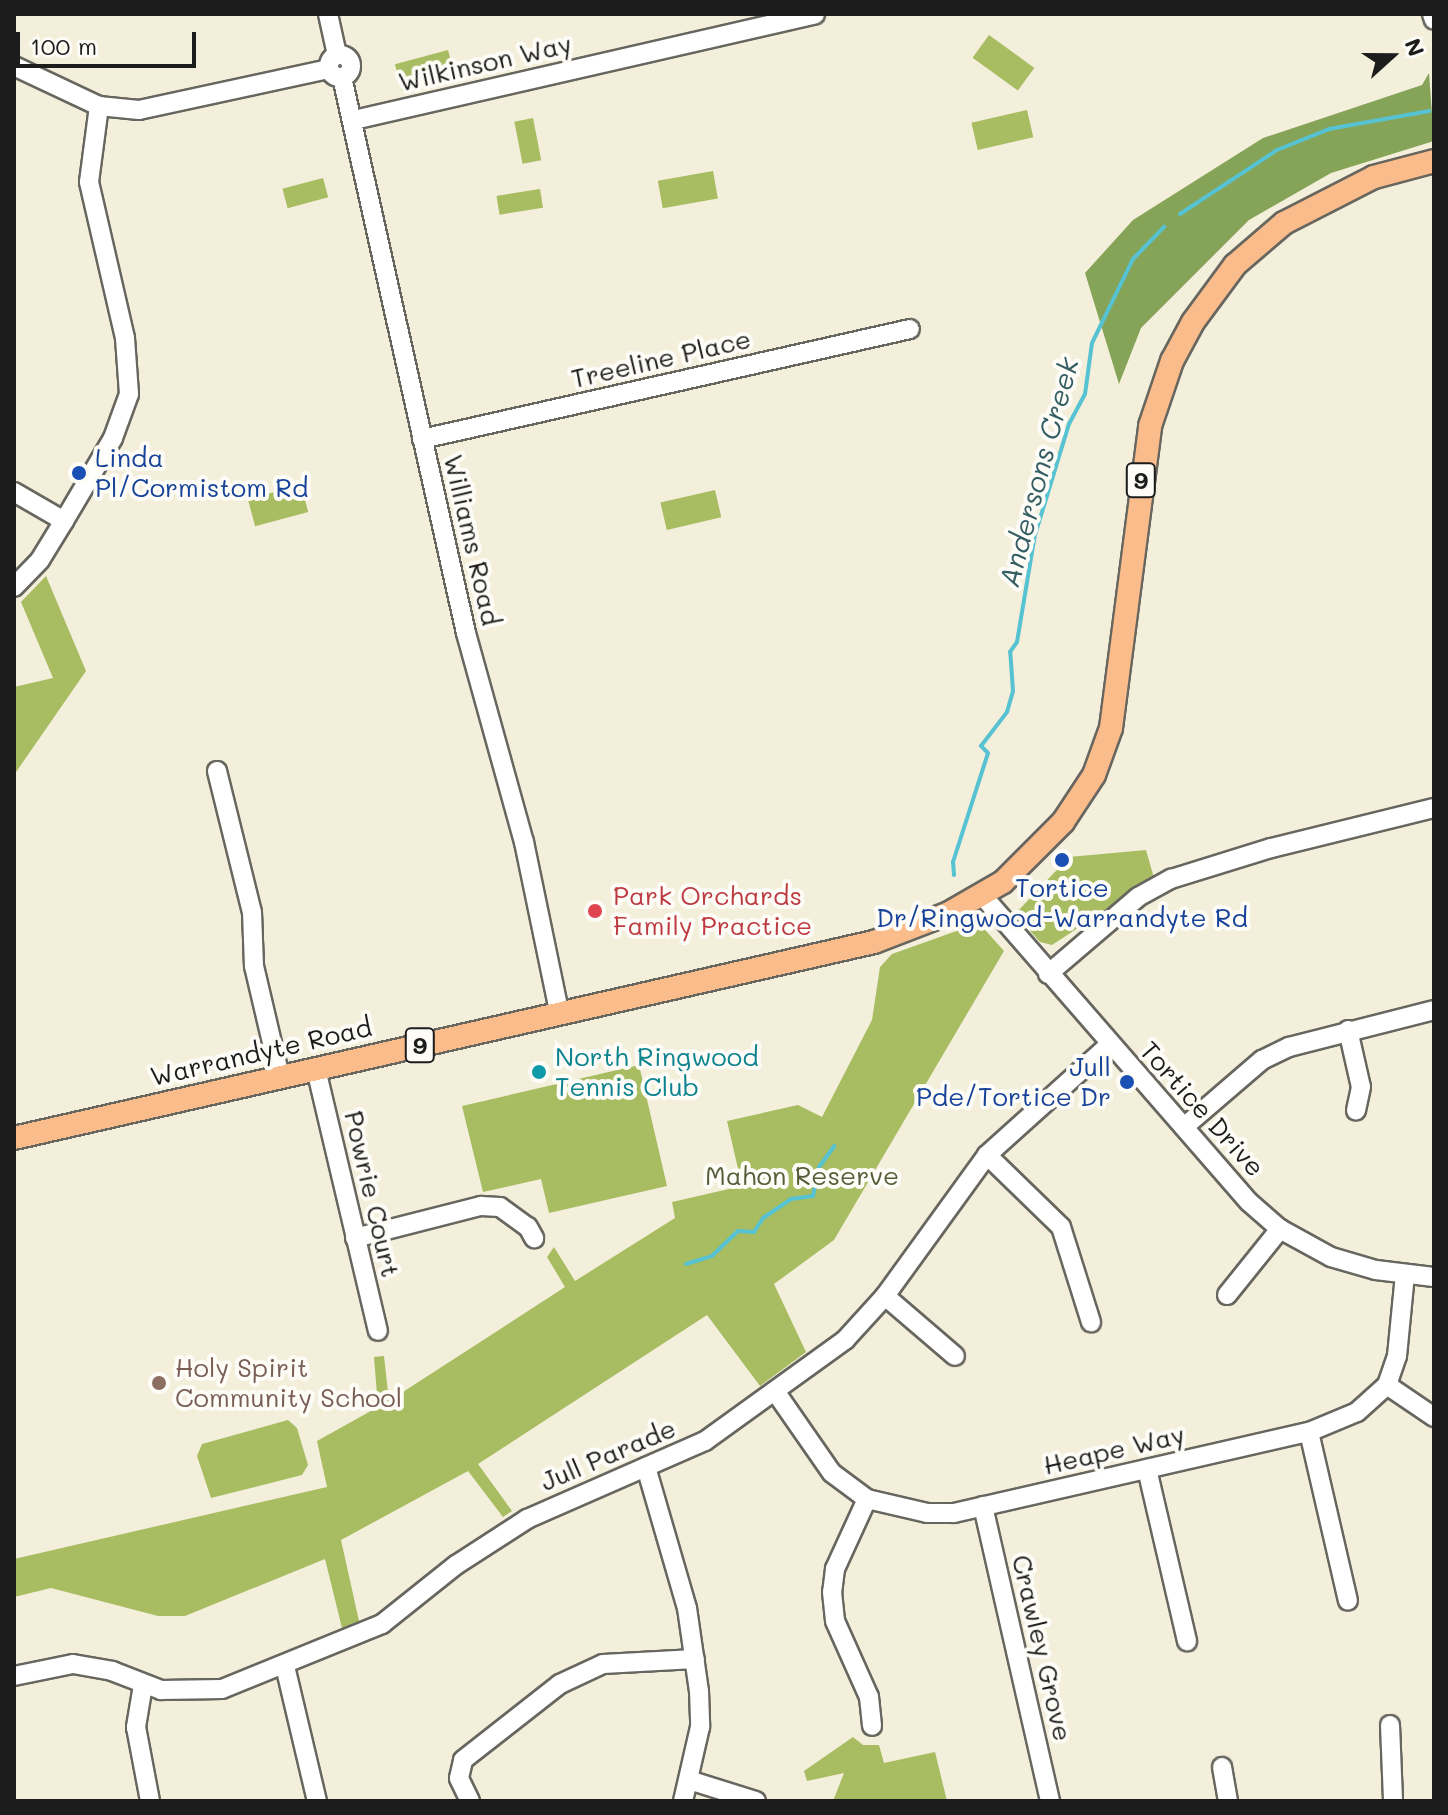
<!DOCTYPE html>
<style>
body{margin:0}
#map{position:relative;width:1448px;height:1815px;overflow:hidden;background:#f3efdb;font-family:Mali,sans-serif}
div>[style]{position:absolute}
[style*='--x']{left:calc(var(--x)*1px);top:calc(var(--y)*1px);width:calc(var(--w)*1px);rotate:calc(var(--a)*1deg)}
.green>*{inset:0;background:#a8bc61;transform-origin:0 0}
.forest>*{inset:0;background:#86a457}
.stream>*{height:4px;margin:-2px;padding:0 2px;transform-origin:2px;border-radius:2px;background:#57c2d1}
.roads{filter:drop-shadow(2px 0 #67665f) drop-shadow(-2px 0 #67665f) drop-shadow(0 2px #67665f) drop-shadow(0 -2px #67665f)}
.minor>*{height:18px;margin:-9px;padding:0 9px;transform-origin:9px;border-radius:9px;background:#fff}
.minor>.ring{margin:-9px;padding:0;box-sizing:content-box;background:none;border:18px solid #fff;border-radius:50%}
.major>*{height:22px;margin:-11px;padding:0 11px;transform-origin:11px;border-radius:11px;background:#fabc8b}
.dots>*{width:22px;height:22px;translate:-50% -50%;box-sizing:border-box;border:4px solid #fdfcf7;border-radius:50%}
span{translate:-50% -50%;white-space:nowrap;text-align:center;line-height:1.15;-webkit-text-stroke:8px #fdfcf7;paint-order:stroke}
.shield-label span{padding:2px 6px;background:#fdfcf7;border:2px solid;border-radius:6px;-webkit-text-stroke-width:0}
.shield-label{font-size:24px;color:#1c1c1c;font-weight:700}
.street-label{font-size:26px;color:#1c1c1c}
.transit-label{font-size:26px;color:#164399}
.left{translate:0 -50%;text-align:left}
.right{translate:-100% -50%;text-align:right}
.health-label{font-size:26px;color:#be3a42}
.culture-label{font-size:26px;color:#0d838f}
.park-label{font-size:26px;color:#545c38}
.education-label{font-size:26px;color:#785e54}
.water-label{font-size:28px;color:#345e64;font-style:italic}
.frame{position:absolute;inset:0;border:16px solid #1c1c1c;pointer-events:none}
.north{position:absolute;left:1352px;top:16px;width:80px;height:80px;-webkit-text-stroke:6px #fdfcf7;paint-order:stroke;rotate:69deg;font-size:22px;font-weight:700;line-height:32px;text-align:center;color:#1c1c1c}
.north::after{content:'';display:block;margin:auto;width:28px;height:36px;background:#1c1c1c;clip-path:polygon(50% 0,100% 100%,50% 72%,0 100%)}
.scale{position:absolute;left:16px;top:32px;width:180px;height:36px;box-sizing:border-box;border:4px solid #1c1c1c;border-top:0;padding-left:10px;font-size:24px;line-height:28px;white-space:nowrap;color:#1c1c1c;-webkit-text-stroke:6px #fdfcf7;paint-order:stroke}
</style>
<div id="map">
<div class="green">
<i style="left:989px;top:35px;width:56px;height:28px;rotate:36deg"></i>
<i style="left:448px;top:50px;width:28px;height:55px;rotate:75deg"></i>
<i style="left:1027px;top:110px;width:28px;height:57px;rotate:77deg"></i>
<i style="left:533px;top:118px;width:43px;height:19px;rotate:79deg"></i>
<i style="left:713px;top:171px;width:28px;height:56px;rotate:80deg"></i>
<i style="left:323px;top:178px;width:20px;height:42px;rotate:75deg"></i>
<i style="left:540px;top:189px;width:19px;height:44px;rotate:81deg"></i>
<i style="left:301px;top:485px;width:28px;height:55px;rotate:75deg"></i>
<i style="left:715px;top:490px;width:28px;height:56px;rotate:77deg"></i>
<i style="clip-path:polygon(46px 576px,86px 671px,14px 775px,14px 687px,53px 678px,21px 602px)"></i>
<i style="clip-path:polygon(1146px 850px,1154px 878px,1052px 945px,1040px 942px,1015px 914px,1069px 857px)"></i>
<i style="clip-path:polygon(979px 923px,1004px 951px,834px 1240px,774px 1284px,806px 1352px,760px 1386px,707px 1315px,478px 1464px,512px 1511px,503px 1517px,468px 1471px,341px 1540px,359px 1621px,342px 1628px,325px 1559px,185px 1616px,158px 1616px,51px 1588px,14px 1597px,14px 1559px,327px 1487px,317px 1441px,378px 1407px,374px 1357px,384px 1356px,389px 1401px,565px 1287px,547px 1257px,554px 1247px,575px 1281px,675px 1218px,672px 1202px,742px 1186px,727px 1121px,798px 1105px,822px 1117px,872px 1020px,880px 967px,892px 954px)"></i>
<i style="clip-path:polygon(639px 1065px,667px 1186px,549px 1213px,541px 1179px,483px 1192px,462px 1106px)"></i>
<i style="clip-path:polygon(288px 1420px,297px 1428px,308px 1465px,302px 1475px,211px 1498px,197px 1456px,202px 1444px)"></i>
<i style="clip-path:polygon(853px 1737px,863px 1745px,879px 1745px,884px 1763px,935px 1752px,947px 1801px,833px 1801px,844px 1773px,807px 1781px,804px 1771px)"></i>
</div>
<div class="forest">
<i style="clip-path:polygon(1429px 73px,1434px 141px,1331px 173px,1249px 220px,1141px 328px,1119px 384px,1085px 273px,1133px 220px,1263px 138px,1422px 85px)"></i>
</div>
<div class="stream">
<i style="--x:1180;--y:214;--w:116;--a:-33.4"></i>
<i style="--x:1277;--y:150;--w:56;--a:-22"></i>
<i style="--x:1329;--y:129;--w:102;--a:-10.2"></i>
<i style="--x:954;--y:875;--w:13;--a:-94"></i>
<i style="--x:953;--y:862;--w:114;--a:-72.2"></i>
<i style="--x:988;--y:753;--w:10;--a:-135"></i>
<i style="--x:981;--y:746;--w:43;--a:-52.6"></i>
<i style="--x:1007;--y:712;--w:22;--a:-74"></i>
<i style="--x:1013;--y:691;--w:39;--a:-94"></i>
<i style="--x:1010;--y:652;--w:12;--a:-55"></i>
<i style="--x:1017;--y:642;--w:109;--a:-80.5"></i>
<i style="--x:1035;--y:535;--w:116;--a:-73"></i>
<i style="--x:1069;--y:424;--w:34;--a:-62"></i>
<i style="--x:1085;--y:394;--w:51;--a:-82.2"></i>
<i style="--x:1092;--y:343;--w:93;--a:-64"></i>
<i style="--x:1133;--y:259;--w:45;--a:-45.9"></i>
<i style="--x:686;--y:1264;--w:27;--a:-17"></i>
<i style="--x:712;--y:1256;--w:36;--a:-44"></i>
<i style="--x:738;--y:1231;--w:16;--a:4"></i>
<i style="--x:754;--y:1232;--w:17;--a:-57"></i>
<i style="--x:763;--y:1218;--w:34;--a:-34"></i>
<i style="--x:791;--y:1199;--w:22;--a:-8"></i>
<i style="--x:813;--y:1196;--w:30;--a:-78"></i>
<i style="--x:819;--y:1167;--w:26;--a:-54"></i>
</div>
<div class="roads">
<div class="minor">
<i style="--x:328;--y:14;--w:42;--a:77.6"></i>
<i style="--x:1432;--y:14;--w:6;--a:72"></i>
<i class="ring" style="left:329px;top:55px;width:4px;height:4px"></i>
<i style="--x:14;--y:66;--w:94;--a:25.2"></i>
<i style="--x:99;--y:106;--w:40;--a:5.7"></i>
<i style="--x:139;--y:110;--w:194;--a:-12.2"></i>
<i style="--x:342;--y:77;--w:570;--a:77.43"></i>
<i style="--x:466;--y:633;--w:217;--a:74.5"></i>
<i style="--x:524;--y:842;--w:173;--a:78.3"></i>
<i style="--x:354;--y:120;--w:473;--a:-12.9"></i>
<i style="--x:422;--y:439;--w:500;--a:-12.7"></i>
<i style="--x:14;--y:492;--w:58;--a:30.1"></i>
<i style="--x:14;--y:587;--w:37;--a:-46"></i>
<i style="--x:40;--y:560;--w:46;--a:-58.4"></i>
<i style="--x:64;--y:521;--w:96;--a:-59.4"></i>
<i style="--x:113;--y:438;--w:47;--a:-70"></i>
<i style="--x:129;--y:394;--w:56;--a:-94.1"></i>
<i style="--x:125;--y:338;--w:160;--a:-103"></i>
<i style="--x:89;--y:182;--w:77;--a:-82.5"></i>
<i style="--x:217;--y:771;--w:145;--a:76.1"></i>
<i style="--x:252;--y:912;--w:54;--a:87.9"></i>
<i style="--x:254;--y:966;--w:114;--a:76.8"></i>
<i style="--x:982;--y:895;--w:407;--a:49"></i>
<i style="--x:1249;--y:1202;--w:41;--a:41.1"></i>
<i style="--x:1280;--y:1229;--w:58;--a:28.8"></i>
<i style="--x:1331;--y:1257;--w:47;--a:16.1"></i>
<i style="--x:1376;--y:1270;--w:58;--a:6.9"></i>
<i style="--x:1048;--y:974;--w:118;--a:-40.5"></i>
<i style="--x:1138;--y:897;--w:38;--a:-29"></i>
<i style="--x:1171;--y:879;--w:105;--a:-17.2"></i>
<i style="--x:1271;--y:848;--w:168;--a:-13.8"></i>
<i style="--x:1348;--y:1030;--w:58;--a:77.2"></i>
<i style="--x:1361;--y:1087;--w:24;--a:102"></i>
<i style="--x:316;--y:1069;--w:269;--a:76.7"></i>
<i style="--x:1184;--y:1127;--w:103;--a:-40.7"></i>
<i style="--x:1262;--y:1060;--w:30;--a:-26"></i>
<i style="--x:1289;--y:1047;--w:150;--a:-14.3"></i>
<i style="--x:987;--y:1155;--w:103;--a:44.2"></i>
<i style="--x:1061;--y:1227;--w:100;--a:72.5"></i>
<i style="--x:355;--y:1238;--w:130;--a:-14.3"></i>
<i style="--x:481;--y:1206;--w:19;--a:3"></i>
<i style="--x:500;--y:1207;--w:34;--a:36"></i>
<i style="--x:528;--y:1227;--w:13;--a:61"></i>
<i style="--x:1227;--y:1295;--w:85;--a:-51.2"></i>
<i style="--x:885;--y:1296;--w:92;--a:40.6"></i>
<i style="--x:1387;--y:1385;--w:57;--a:34.2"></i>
<i style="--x:777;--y:1394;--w:96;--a:55.2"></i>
<i style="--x:832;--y:1473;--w:44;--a:36.6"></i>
<i style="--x:867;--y:1499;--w:62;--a:13.1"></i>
<i style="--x:927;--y:1513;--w:27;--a:0"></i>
<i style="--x:954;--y:1513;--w:364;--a:-12.9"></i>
<i style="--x:1309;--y:1432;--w:52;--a:-22.6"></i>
<i style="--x:1357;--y:1412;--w:40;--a:-42"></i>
<i style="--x:1387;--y:1385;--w:31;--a:-71"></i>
<i style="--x:1397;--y:1356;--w:81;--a:-84.4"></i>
<i style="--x:1309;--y:1432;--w:173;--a:77"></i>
<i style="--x:646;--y:1467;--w:147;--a:73.8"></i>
<i style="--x:687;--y:1608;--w:84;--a:81.8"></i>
<i style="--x:699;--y:1691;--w:36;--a:88"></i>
<i style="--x:700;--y:1727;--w:76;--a:102.9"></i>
<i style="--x:1147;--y:1469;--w:177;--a:76.9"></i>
<i style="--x:867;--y:1499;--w:77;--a:114.6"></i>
<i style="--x:835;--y:1569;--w:23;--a:97"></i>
<i style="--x:832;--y:1592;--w:29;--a:84"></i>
<i style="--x:835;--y:1621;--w:83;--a:65.9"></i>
<i style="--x:869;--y:1697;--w:29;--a:84"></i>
<i style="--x:983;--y:1506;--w:303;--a:77.2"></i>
<i style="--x:285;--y:1666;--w:139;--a:76.7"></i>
<i style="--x:14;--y:1676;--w:60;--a:-11.5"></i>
<i style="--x:73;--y:1664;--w:40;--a:10"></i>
<i style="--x:112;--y:1671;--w:53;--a:21.2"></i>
<i style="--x:161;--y:1690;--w:61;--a:-0.9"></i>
<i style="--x:222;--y:1689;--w:173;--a:-22.1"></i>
<i style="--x:382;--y:1624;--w:95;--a:-38.6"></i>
<i style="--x:456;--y:1565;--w:85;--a:-32.9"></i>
<i style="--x:527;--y:1519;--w:194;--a:-23.7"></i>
<i style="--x:705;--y:1441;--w:173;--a:-35.8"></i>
<i style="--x:845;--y:1340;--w:59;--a:-47.7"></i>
<i style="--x:885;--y:1296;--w:174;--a:-54.1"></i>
<i style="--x:987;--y:1155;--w:164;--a:-42"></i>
<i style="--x:143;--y:1685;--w:43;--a:99.5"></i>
<i style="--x:136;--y:1727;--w:75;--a:79.3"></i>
<i style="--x:1390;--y:1725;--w:76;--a:87.7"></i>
<i style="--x:1222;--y:1767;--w:35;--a:80"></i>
<i style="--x:692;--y:1781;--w:67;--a:17.4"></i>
<i style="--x:470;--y:1801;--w:25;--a:-116"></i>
<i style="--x:459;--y:1778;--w:18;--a:-77"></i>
<i style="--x:463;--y:1760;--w:123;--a:-38.1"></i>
<i style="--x:560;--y:1684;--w:47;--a:-24.9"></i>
<i style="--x:603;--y:1664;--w:92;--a:-3.1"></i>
</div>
<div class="major">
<i style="--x:14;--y:1138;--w:882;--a:-12.84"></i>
<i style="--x:874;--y:942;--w:80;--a:-21.1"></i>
<i style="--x:949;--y:913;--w:62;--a:-29.9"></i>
<i style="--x:1003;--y:882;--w:85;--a:-45"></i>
<i style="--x:1063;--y:822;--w:56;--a:-56.6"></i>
<i style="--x:1094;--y:775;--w:50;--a:-70.1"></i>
<i style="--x:1111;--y:728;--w:305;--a:-82.6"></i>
<i style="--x:1150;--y:426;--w:69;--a:-71.3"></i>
<i style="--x:1172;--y:361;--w:44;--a:-61.7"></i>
<i style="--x:1193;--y:322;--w:71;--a:-53.6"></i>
<i style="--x:1235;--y:265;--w:65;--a:-40.6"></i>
<i style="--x:1284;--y:223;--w:101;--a:-27.1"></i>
<i style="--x:1374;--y:177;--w:62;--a:-14.9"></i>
</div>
</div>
<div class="dots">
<i style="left:79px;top:473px;background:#1a4fb4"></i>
<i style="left:1062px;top:860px;background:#1a4fb4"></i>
<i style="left:595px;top:911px;background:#e0444e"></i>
<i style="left:539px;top:1072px;background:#0f9aa8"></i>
<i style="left:1127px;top:1082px;background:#1a4fb4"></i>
<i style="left:159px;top:1383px;background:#8d6e63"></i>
</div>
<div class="shield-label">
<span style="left:1141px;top:480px">9</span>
<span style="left:420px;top:1045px">9</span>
</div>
<div class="street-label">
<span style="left:485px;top:63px;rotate:-13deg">Wilkinson Way</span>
<span style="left:661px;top:359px;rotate:-13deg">Treeline Place</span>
<span style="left:472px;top:540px;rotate:77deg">Williams Road</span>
<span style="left:261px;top:1052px;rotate:-13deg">Warrandyte Road</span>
<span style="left:1202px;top:1109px;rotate:48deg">Tortice Drive</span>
<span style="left:372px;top:1194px;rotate:77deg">Powrie Court</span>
<span style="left:1114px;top:1450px;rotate:-13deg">Heape Way</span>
<span style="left:608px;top:1455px;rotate:-23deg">Jull Parade</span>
<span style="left:1042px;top:1648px;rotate:77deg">Crawley Grove</span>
</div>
<div class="transit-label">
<span class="left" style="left:95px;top:473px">Linda<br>Pl/Cormistom Rd</span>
<span style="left:1062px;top:903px">Tortice<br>Dr/Ringwood-Warrandyte Rd</span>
<span class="right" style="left:1111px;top:1082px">Jull<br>Pde/Tortice Dr</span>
</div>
<div class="health-label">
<span class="left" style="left:613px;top:911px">Park Orchards<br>Family Practice</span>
</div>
<div class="culture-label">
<span class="left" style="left:555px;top:1072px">North Ringwood<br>Tennis Club</span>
</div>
<div class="park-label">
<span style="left:802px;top:1176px">Mahon Reserve</span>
</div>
<div class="education-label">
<span class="left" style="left:175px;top:1383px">Holy Spirit<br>Community School</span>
</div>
<div class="water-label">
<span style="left:1038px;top:472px;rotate:-75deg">Andersons Creek</span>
</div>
<div class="frame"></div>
<div class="north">N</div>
<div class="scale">100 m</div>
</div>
